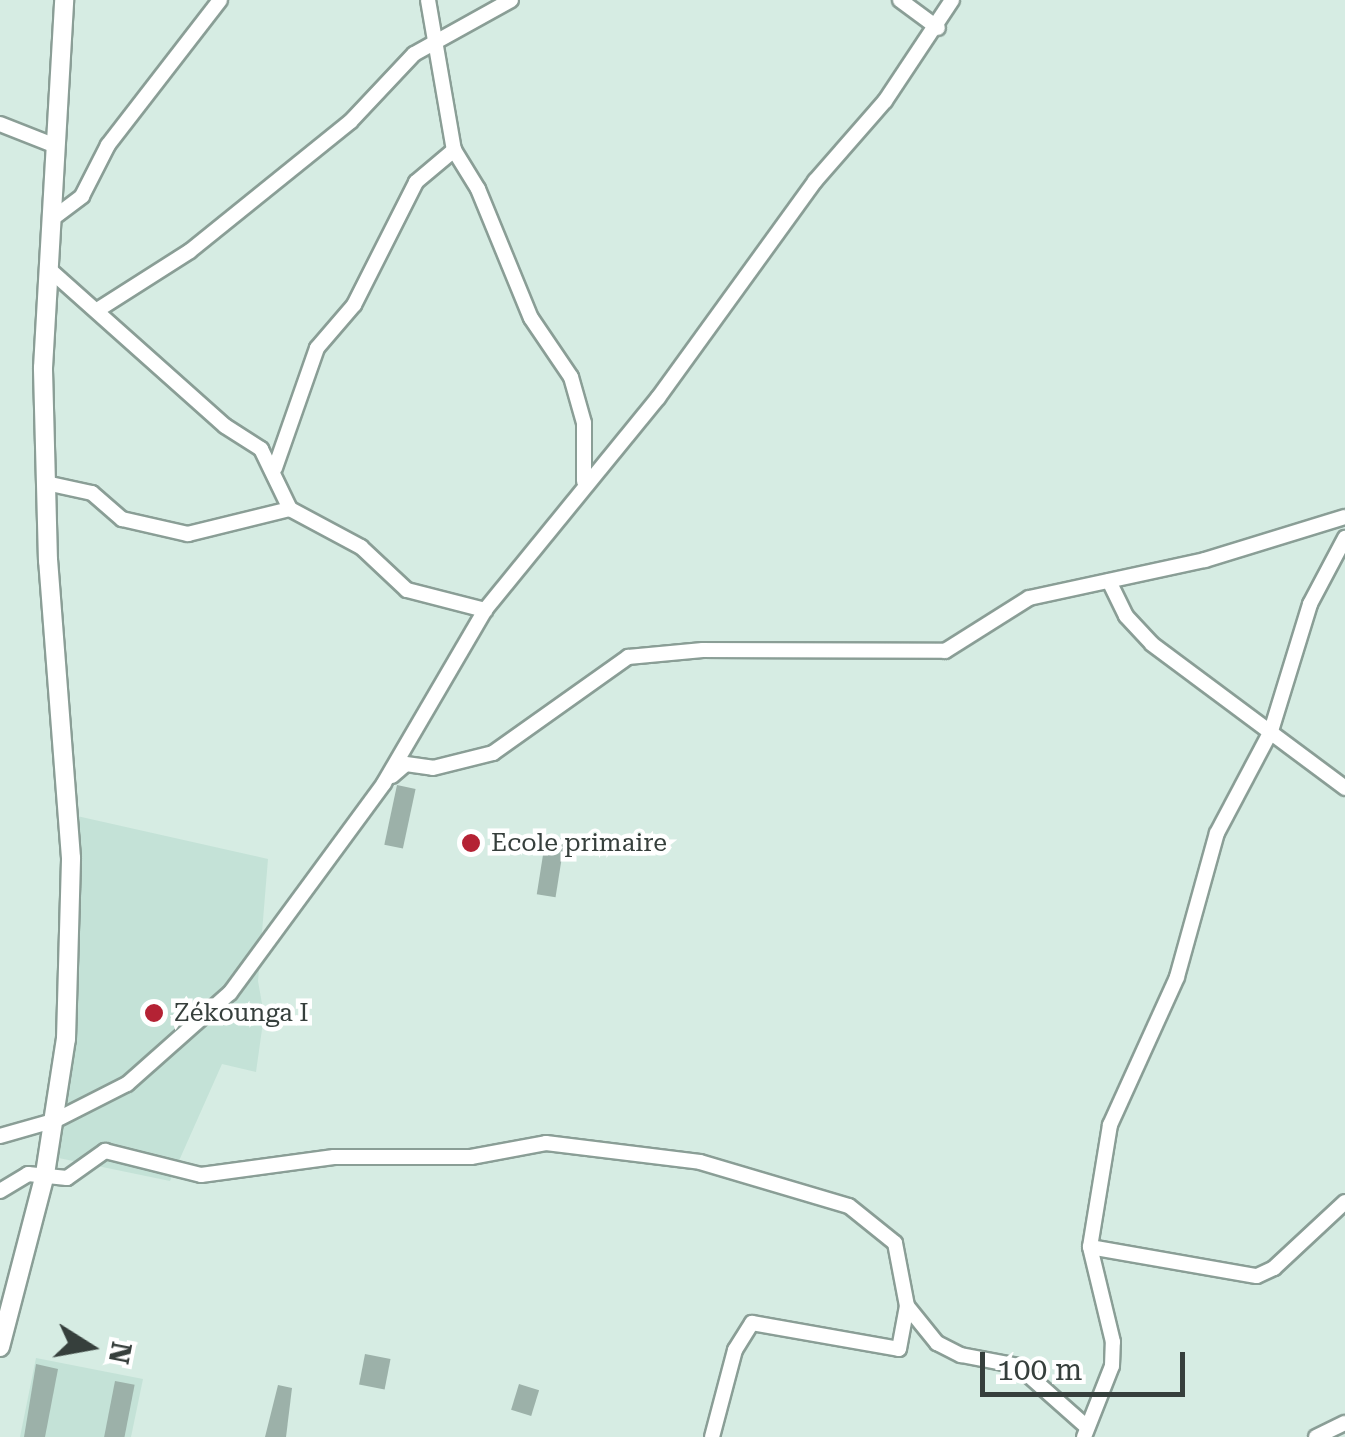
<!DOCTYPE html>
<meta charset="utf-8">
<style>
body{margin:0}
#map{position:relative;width:1345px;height:1437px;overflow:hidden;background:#d6ece3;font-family:"Roboto Serif",serif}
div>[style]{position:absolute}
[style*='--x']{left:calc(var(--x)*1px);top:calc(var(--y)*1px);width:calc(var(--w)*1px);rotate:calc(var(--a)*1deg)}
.built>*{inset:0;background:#c4e2d7}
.building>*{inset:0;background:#9cb1a9;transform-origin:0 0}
.roads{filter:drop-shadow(2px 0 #8a9e96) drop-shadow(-2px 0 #8a9e96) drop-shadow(0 2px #8a9e96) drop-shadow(0 -2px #8a9e96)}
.street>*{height:14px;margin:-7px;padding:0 7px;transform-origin:7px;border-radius:7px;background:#fff}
.secondary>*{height:18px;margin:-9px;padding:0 9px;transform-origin:9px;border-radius:9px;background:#fff}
.dots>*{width:28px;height:28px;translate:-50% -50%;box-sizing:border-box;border:5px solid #fff;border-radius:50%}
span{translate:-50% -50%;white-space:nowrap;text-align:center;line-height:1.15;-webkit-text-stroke:9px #fff;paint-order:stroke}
.poi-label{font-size:25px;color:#363f3c}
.left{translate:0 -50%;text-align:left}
.north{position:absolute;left:40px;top:1297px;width:100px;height:100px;-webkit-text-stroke:8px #fff;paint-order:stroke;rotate:101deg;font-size:28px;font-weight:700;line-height:40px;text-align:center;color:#363f3c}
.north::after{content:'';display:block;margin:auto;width:35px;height:45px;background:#363f3c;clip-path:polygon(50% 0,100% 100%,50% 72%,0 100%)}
.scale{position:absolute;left:980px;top:1352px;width:205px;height:45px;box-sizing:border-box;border:5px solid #363f3c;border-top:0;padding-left:12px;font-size:30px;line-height:35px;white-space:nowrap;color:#363f3c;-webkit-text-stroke:8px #fff;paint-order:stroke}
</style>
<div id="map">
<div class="built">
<i style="clip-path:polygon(68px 814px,268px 859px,258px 981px,264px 1015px,256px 1072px,222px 1064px,170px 1181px,49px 1156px,56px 1120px)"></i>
<i style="clip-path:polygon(36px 1358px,143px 1379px,131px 1437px,20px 1437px)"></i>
</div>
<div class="building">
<i style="left:397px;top:785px;width:19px;height:61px;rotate:12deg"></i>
<i style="left:546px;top:836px;width:19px;height:59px;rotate:9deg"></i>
<i style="left:365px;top:1354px;width:26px;height:31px;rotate:11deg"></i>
<i style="clip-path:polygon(36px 1364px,58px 1369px,45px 1437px,24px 1437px)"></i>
<i style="left:115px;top:1381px;width:20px;height:57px;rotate:11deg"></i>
<i style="left:519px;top:1384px;width:21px;height:27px;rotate:17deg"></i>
<i style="clip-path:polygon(278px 1385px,292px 1388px,286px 1437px,265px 1437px)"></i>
</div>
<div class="roads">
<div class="street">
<i style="--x:428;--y:0;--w:152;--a:80.2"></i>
<i style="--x:454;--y:150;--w:46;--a:58.4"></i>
<i style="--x:478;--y:189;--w:139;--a:67.7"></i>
<i style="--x:531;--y:318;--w:71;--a:55.9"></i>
<i style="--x:571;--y:377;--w:48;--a:74.2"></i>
<i style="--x:584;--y:423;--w:58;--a:90"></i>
<i style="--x:900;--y:0;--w:47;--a:36.4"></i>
<i style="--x:0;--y:124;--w:60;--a:21.4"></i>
<i style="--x:52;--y:219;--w:38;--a:-37"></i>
<i style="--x:82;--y:196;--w:57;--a:-63"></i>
<i style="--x:108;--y:145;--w:183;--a:-52.3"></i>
<i style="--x:50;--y:270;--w:234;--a:41.7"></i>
<i style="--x:225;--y:426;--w:43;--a:32.6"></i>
<i style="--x:261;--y:449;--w:67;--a:64.2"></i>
<i style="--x:290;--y:509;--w:81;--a:28.2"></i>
<i style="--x:361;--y:547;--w:63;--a:43.1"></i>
<i style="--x:407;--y:590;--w:81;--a:14.4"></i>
<i style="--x:99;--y:309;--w:108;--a:-32.5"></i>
<i style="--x:190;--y:251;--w:206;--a:-38.9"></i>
<i style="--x:350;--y:122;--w:93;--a:-46.7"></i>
<i style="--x:414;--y:54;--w:111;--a:-29.1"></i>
<i style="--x:275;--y:468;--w:127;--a:-70.7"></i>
<i style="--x:317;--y:348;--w:57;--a:-49.3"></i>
<i style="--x:354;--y:305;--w:138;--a:-63.2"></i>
<i style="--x:416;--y:182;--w:50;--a:-40.1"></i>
<i style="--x:46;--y:483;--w:47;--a:12.3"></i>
<i style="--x:92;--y:493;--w:40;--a:41"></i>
<i style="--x:122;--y:519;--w:68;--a:12.8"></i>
<i style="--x:188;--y:534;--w:105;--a:-13.8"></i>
<i style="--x:1109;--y:581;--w:39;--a:64"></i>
<i style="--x:1126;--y:616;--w:38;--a:47"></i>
<i style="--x:1152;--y:644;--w:241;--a:36.7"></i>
<i style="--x:392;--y:776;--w:18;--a:-41"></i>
<i style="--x:406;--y:764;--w:27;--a:8"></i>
<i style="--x:433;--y:768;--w:62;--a:-14"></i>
<i style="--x:493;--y:753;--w:166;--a:-35.4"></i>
<i style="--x:628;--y:657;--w:75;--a:-5.3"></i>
<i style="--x:703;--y:650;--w:242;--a:0.2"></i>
<i style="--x:945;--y:651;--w:99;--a:-32.2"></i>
<i style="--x:1029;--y:598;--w:180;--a:-12.2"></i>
<i style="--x:1205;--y:560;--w:146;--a:-17.1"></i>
<i style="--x:0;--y:1136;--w:58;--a:-15.9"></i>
<i style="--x:56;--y:1120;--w:80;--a:-26.9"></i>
<i style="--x:127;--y:1084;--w:137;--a:-41.5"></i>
<i style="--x:230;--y:993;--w:260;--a:-53.7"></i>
<i style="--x:384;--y:783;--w:200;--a:-59.7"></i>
<i style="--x:485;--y:610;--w:274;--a:-50.8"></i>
<i style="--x:658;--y:398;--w:268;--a:-54.1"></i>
<i style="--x:815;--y:181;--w:106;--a:-48.8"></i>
<i style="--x:885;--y:101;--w:121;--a:-56.4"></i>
<i style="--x:0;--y:1191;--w:33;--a:-31"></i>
<i style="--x:28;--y:1174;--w:39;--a:6"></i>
<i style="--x:67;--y:1178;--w:47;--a:-35.4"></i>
<i style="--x:105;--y:1151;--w:99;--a:14"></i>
<i style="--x:201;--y:1175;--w:134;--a:-7.7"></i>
<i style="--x:334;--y:1157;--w:137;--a:0"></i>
<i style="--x:471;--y:1157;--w:76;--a:-10.6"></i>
<i style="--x:546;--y:1143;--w:155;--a:7"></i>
<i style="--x:700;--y:1162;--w:155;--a:16.5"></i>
<i style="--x:849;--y:1206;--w:59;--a:38.8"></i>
<i style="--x:895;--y:1243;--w:64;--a:79.2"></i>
<i style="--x:907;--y:1306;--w:48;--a:51"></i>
<i style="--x:937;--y:1343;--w:27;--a:27"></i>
<i style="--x:961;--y:1355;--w:58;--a:10.9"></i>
<i style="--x:1018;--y:1366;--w:92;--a:41.5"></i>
<i style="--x:1090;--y:1247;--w:169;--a:9.9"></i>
<i style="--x:1257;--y:1276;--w:19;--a:-25"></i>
<i style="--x:1274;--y:1268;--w:97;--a:-42.9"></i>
<i style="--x:712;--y:1437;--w:90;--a:-75.2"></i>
<i style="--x:735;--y:1350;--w:32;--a:-58"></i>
<i style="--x:752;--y:1323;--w:149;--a:10"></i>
<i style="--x:899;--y:1349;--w:44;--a:-79.5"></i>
<i style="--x:1084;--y:1437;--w:76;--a:-68.5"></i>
<i style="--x:1112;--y:1366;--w:24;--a:-88"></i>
<i style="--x:1113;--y:1342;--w:98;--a:-103.6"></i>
<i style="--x:1090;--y:1247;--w:124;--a:-80.7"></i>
<i style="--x:1110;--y:1125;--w:162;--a:-65.6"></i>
<i style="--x:1177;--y:977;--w:149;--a:-74.5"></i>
<i style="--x:1217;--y:833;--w:115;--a:-62.1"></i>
<i style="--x:1271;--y:731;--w:133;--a:-72.9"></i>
<i style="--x:1310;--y:604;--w:75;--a:-62.1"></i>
<i style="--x:1316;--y:1437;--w:32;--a:-26"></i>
</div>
<div class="secondary">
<i style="--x:0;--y:1347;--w:179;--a:-75.4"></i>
<i style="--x:45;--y:1174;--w:137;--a:-81.2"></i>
<i style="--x:66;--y:1039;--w:181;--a:-88.4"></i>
<i style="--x:71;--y:858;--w:298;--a:-94.4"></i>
<i style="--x:48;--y:561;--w:193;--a:-91.5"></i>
<i style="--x:43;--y:368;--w:369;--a:-86.7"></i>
</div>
</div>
<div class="dots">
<i style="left:471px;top:843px;background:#b42234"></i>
<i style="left:154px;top:1013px;background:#b42234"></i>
</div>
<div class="poi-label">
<span class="left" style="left:491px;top:843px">Ecole primaire</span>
<span class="left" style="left:174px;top:1013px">Zékounga I</span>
</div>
<div class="north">N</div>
<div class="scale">100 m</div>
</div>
